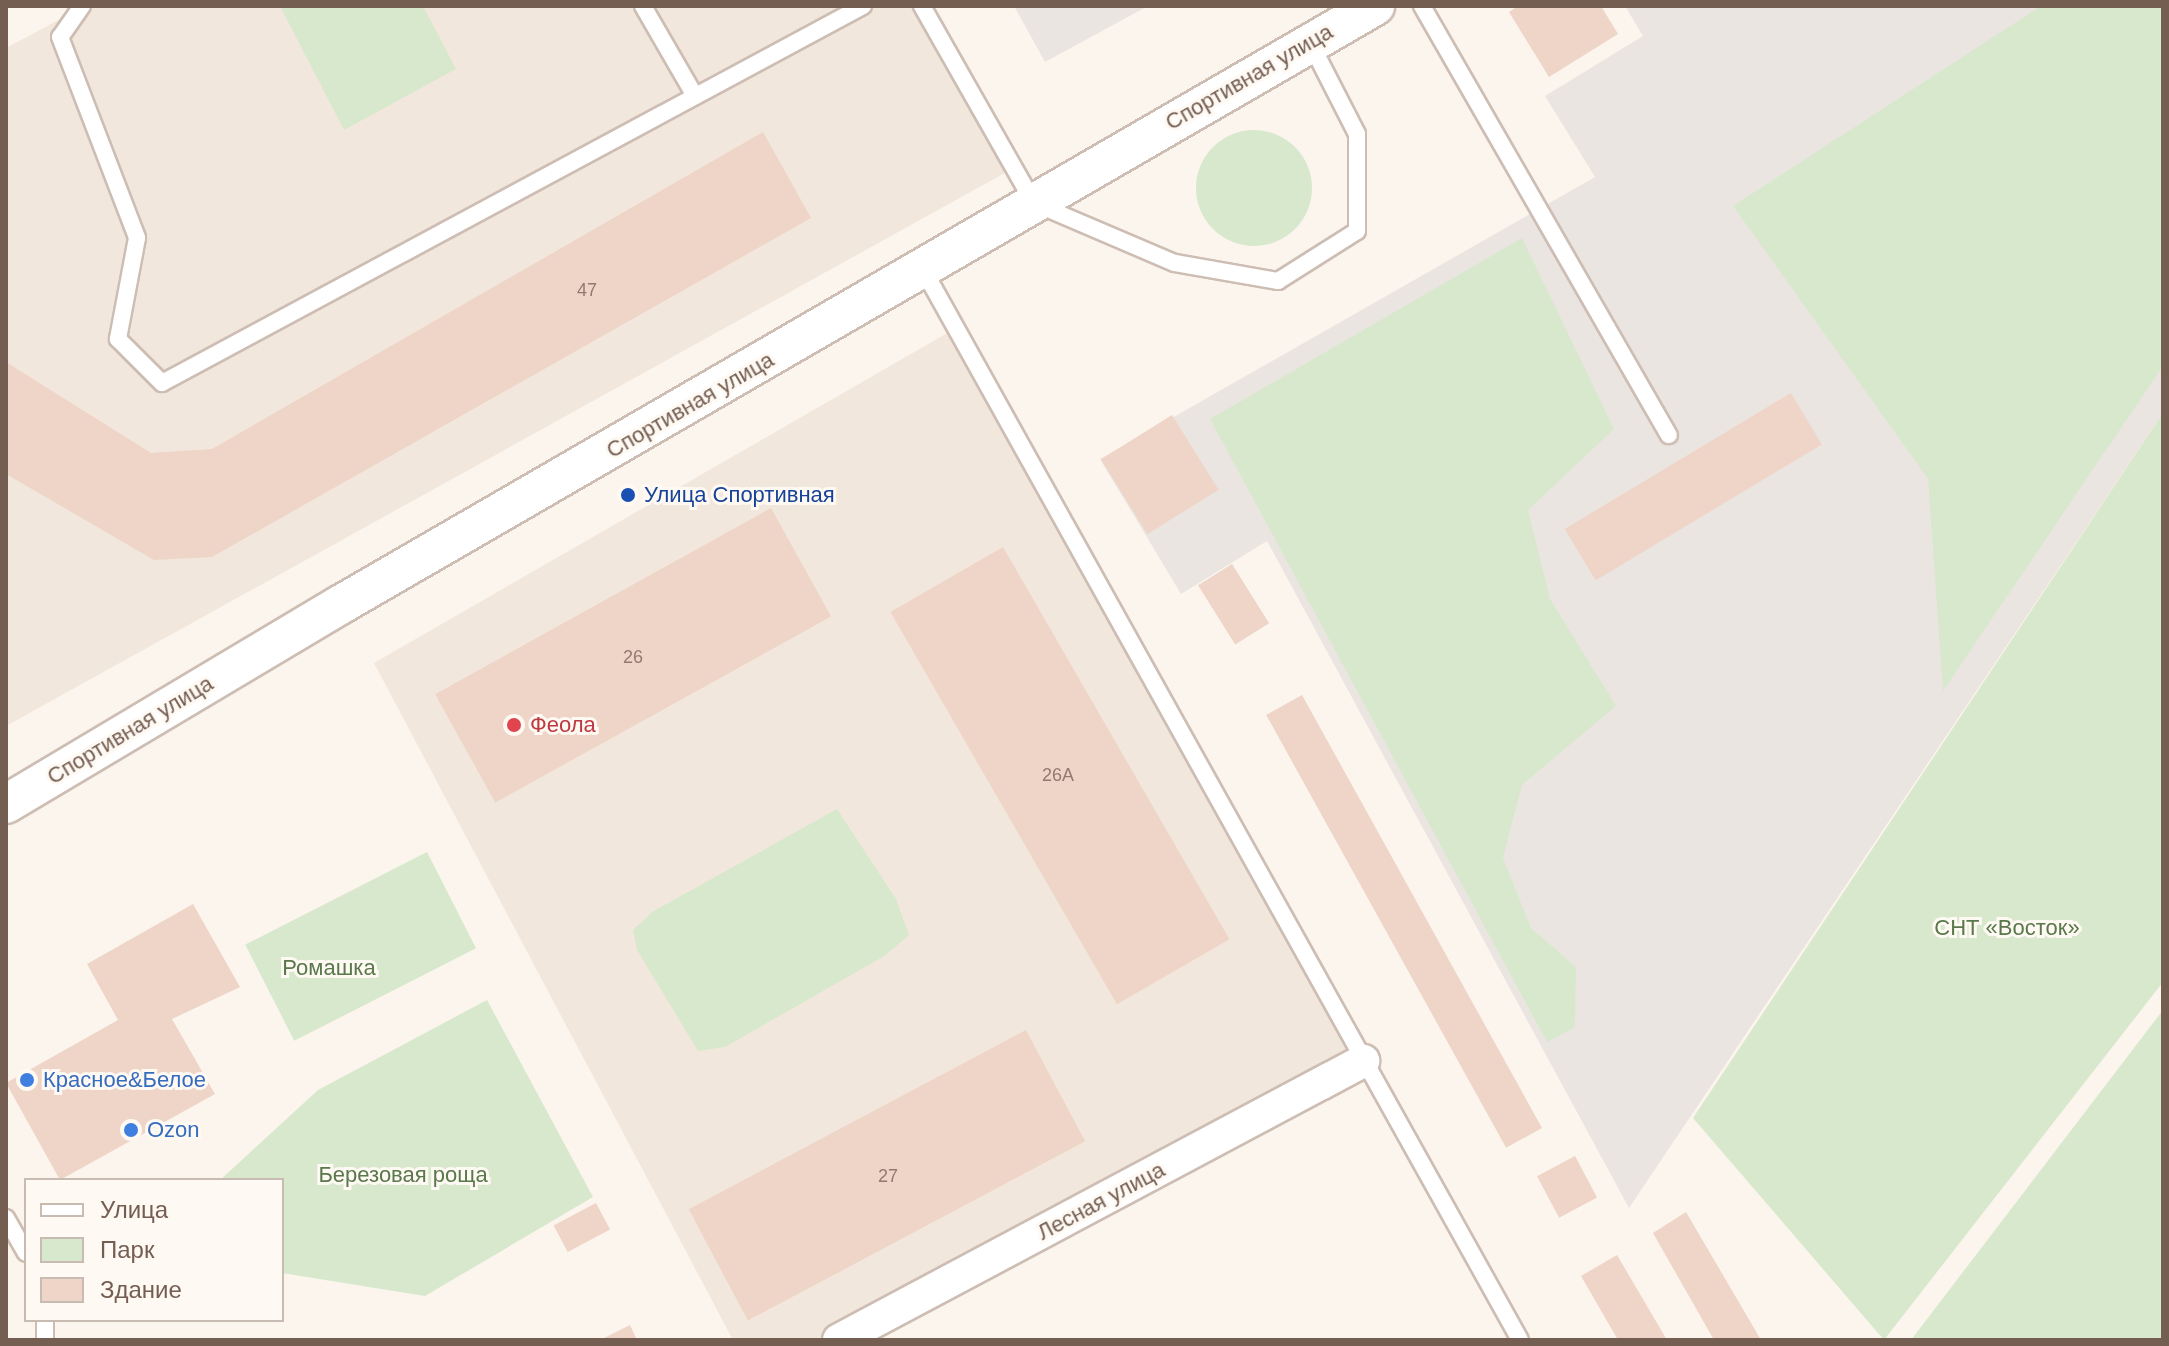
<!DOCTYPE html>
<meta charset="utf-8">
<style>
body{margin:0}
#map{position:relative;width:2169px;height:1346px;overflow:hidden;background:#fbf5ed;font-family:Helvetica,sans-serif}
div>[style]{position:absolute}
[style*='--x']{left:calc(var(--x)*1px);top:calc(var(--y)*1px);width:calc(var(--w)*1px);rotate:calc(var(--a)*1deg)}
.residential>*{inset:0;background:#f2e7dc}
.industrial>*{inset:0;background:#ebe5e1}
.green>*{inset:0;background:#d8e8cc;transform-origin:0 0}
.round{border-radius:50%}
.building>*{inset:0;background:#eed5c7;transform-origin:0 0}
.roads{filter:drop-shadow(2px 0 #cdbdb3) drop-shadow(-2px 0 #cdbdb3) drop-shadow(0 2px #cdbdb3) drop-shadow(0 -2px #cdbdb3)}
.service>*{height:16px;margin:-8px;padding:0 8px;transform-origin:8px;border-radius:8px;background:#fff}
.minor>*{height:32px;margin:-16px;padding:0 16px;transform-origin:16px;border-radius:16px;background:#fff}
.tertiary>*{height:38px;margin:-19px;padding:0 19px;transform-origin:19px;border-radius:19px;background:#fff}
.dots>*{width:22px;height:22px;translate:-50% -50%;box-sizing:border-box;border:4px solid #fef9f3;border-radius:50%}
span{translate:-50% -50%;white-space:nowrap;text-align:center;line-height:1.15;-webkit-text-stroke:6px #fef9f3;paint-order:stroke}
.number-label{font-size:18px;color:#927b6e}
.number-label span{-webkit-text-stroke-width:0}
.street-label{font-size:22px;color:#745d51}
.transit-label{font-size:22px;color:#164399}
.left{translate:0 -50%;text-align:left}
.health-label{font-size:22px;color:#be3a42}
.park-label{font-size:22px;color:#59784b}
.shop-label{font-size:22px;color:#366cbe}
.frame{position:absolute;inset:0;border:8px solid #745d51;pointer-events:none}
.legend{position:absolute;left:24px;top:1178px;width:260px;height:144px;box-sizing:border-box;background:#fef9f3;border:2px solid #c7bbb2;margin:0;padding:10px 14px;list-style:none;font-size:24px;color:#745d51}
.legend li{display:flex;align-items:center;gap:16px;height:40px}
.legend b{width:40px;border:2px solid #c7bbb2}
</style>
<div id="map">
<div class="residential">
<i style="clip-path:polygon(85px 6px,923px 6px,1012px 169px,6px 726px,6px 48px)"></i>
<i style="clip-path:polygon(956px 328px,1363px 1061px,839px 1340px,733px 1340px,374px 663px)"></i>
</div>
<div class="industrial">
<i style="clip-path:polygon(1014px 6px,1148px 6px,1045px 62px)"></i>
<i style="clip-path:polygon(1625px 6px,2163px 6px,2163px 413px,1629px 1208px,1267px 541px,1181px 594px,1100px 459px,1595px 177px,1545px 96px,1643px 36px)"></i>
</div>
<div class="green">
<i style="clip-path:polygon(280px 6px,423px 6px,456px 69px,344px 130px)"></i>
<i style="clip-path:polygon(2041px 6px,2163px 6px,2163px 366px,1943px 691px,1928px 479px,1733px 206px)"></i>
<i class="round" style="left:1196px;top:130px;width:116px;height:116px"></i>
<i style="clip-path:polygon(1522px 238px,1614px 429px,1528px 510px,1550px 599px,1616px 706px,1522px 785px,1503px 858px,1531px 928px,1576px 967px,1575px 1027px,1547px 1042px,1210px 419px)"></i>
<i style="clip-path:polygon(2163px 413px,2163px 982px,1884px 1340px,1693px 1118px)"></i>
<i style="clip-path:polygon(837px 809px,896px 899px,909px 935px,886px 955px,725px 1047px,698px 1051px,637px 950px,633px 930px,652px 912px)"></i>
<i style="left:427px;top:852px;width:108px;height:204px;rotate:63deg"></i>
<i style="clip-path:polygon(487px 1000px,593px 1197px,425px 1296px,282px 1273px,282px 1180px,220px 1180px,318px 1090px)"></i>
<i style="clip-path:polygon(2163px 1010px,2163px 1340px,1911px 1340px)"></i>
</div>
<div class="building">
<i style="clip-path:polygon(1518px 6px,1601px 6px,1618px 34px,1549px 77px,1509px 12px)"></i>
<i style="clip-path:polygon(763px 132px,811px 218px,212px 557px,154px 560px,6px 474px,6px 362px,151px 453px,212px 449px)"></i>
<i style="left:1791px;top:393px;width:60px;height:264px;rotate:59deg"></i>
<i style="left:1172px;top:415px;width:88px;height:84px;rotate:58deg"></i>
<i style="left:771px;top:508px;width:124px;height:384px;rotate:61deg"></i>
<i style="left:1003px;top:547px;width:453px;height:130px;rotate:60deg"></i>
<i style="left:1232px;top:564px;width:70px;height:40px;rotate:58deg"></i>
<i style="left:1302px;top:695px;width:495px;height:41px;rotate:61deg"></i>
<i style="clip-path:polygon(193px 904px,240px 987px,172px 1019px,215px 1094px,60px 1180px,6px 1083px,118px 1020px,87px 964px)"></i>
<i style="left:1026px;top:1030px;width:126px;height:382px;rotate:62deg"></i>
<i style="left:1575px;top:1156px;width:47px;height:43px;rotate:62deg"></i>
<i style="left:596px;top:1203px;width:30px;height:48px;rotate:62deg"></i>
<i style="clip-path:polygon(1686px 1212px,1761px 1340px,1714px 1340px,1653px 1233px)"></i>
<i style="clip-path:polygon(1617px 1255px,1667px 1340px,1618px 1340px,1581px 1276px)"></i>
<i style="clip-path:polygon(630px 1325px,637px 1340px,600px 1340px)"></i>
</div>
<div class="roads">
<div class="service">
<i style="--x:82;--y:6;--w:38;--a:125"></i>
<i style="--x:60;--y:37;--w:215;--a:69"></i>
<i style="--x:137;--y:238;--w:103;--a:100.7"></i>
<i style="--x:118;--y:339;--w:62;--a:45"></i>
<i style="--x:162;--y:383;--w:796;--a:-28.27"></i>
<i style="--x:643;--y:6;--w:104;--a:60"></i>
<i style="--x:922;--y:6;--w:227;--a:60.4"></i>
<i style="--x:1034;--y:203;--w:153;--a:23.1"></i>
<i style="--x:1175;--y:263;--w:105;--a:9.9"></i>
<i style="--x:1278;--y:281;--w:93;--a:-32.3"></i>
<i style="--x:1357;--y:231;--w:97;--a:-90"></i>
<i style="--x:1357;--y:134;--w:103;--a:-117.1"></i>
<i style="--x:1422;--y:6;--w:495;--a:60.1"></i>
<i style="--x:923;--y:269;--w:1226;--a:60.86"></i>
<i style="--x:6;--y:1218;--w:40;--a:60.3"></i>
<i style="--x:45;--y:1320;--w:20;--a:90"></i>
</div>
<div class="minor">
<i style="--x:839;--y:1340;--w:594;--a:-28.03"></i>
</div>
<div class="tertiary">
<i style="--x:6;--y:804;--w:389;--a:-30.8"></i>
<i style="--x:340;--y:605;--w:1196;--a:-30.06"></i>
</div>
</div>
<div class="dots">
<i style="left:628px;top:495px;background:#1a4fb4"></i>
<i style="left:514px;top:725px;background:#e0444e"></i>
<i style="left:27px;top:1080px;background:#3f7fe0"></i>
<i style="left:131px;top:1130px;background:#3f7fe0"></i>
</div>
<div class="number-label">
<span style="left:587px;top:290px">47</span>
<span style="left:633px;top:657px">26</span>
<span style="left:1058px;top:775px">26А</span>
<span style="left:888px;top:1176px">27</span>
</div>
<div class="street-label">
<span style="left:1249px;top:77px;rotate:-30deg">Спортивная улица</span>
<span style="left:690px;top:405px;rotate:-30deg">Спортивная улица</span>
<span style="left:130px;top:730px;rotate:-31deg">Спортивная улица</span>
<span style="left:1101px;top:1201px;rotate:-28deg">Лесная улица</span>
</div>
<div class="transit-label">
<span class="left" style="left:644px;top:495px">Улица Спортивная</span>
</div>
<div class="health-label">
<span class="left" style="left:530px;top:725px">Феола</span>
</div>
<div class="park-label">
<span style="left:2007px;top:928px">СНТ «Восток»</span>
<span style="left:329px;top:968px">Ромашка</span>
<span style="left:403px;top:1175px">Березовая роща</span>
</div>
<div class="shop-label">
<span class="left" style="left:43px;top:1080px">Красное&amp;Белое</span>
<span class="left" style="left:147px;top:1130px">Ozon</span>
</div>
<div class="frame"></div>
<ul class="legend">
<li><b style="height:10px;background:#fff"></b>Улица</li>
<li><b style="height:22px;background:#d8e8cc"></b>Парк</li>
<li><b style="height:22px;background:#eed5c7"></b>Здание</li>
</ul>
</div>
